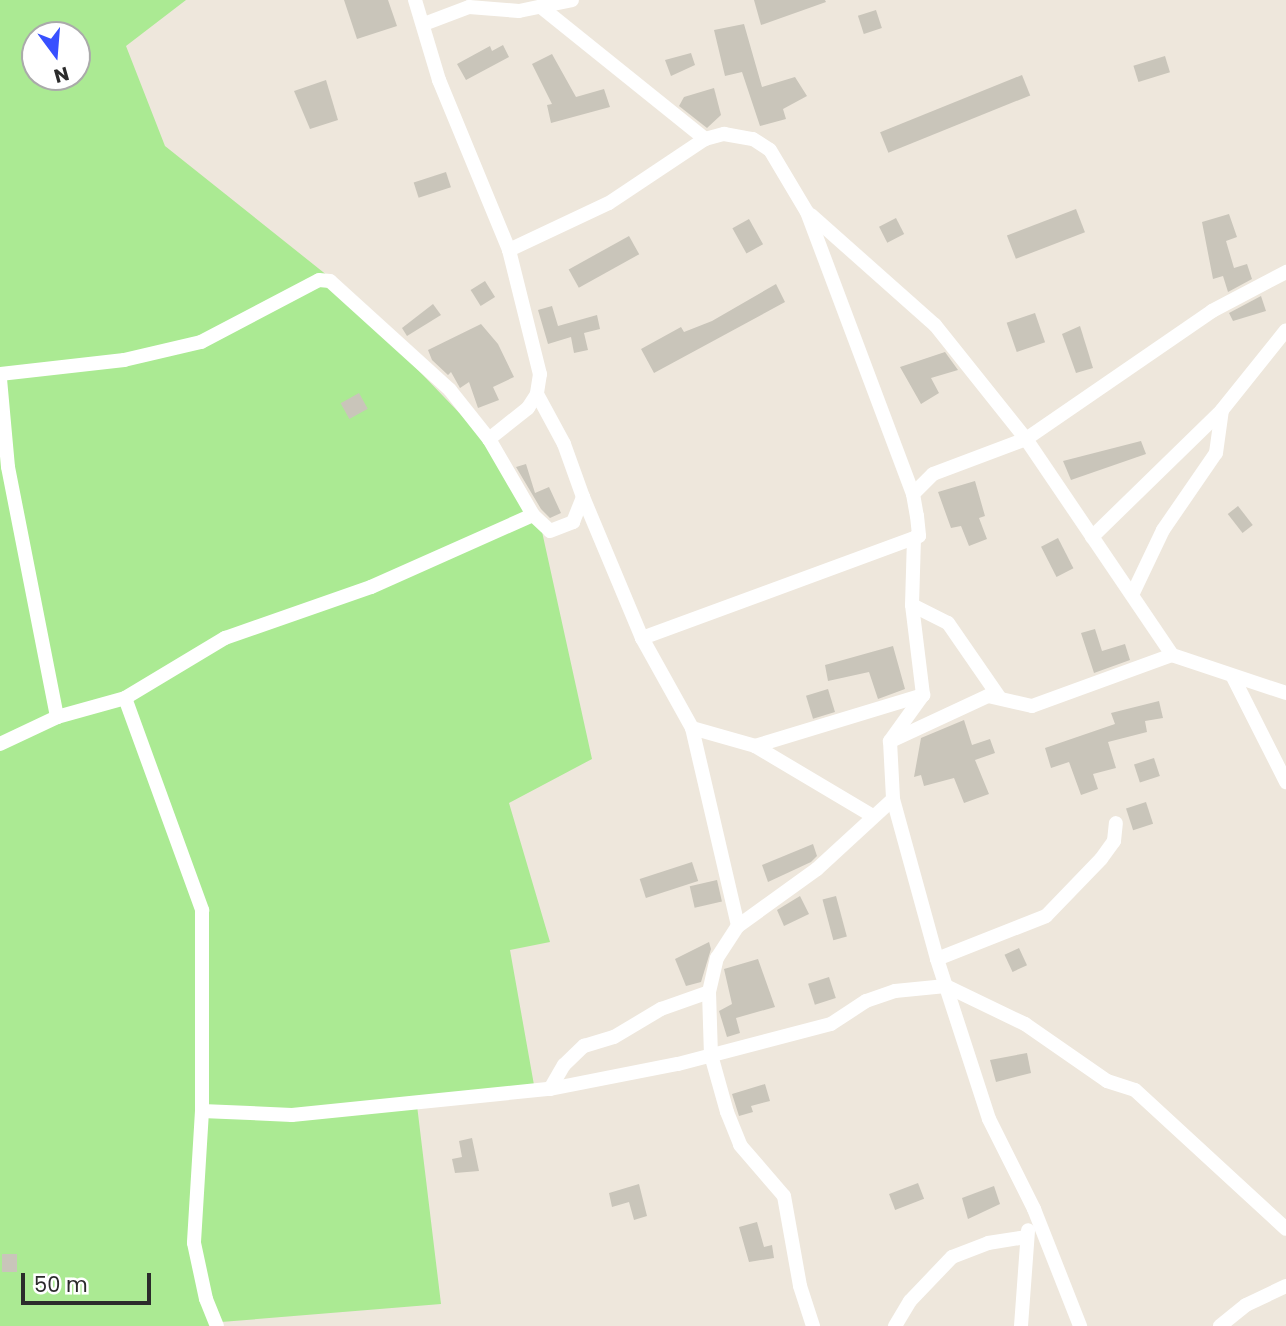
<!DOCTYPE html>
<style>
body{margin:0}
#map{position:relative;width:1286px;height:1326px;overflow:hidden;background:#eee7dc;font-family:Poppins,sans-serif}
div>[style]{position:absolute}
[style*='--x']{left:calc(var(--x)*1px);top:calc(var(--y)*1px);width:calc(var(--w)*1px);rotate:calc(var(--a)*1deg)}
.green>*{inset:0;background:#abea93}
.building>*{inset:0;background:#c9c5ba;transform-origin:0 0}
.minor>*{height:14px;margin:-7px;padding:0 7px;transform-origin:7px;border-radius:7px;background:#fff}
span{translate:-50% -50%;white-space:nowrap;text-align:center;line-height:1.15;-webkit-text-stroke:5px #fff;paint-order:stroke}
.north{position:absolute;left:21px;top:21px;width:70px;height:70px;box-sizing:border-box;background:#fff;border:2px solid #aaa;border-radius:50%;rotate:164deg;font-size:19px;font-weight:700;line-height:28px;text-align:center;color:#2b2b2b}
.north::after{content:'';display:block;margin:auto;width:24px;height:32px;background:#3850ff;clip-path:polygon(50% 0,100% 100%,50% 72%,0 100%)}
.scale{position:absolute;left:21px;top:1273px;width:130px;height:32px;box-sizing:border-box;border:4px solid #2b2b2b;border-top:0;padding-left:9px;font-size:21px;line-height:24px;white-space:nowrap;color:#2b2b2b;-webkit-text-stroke:5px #fff;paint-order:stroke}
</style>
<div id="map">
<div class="green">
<i style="clip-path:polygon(evenodd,0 0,186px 0,126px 46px,165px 146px,328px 276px,491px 446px,541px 527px,592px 759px,509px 803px,550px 942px,510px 950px,534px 1085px,416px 1097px,441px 1304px,221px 1322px,221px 1326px,0 1326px,0 0,35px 35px,77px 35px,77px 77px,35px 77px,35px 35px)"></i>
</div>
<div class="building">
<i style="clip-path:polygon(344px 0,388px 0,397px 26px,357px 39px)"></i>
<i style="clip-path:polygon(754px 0,825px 0,826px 2px,761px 25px)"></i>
<i style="left:876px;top:10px;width:19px;height:19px;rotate:72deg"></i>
<i style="clip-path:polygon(744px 24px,762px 87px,795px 77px,807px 96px,783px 109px,786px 119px,760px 126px,742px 72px,725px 76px,714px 30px)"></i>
<i style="clip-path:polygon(503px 45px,509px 57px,466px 80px,457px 64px,490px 46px,492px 51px)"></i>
<i style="clip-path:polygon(691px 53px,695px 65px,671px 76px,665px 60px)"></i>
<i style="clip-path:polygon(552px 54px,576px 97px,604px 89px,610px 107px,551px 123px,547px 105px,552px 104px,532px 64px)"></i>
<i style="left:1165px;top:56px;width:17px;height:33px;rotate:73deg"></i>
<i style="left:1022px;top:75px;width:22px;height:153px;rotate:68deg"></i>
<i style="clip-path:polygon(326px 80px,338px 120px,310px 129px,294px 91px)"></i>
<i style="clip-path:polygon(714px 88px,721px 115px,707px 128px,679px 106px,684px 97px)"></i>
<i style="left:446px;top:172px;width:16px;height:34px;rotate:72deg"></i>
<i style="left:1076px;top:209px;width:25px;height:74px;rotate:69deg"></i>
<i style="clip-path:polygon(1229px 214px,1237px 237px,1226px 241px,1234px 268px,1247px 264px,1252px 279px,1228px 292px,1223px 276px,1213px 279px,1202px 222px)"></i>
<i style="left:896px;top:218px;width:18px;height:19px;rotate:63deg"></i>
<i style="left:749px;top:219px;width:29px;height:19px;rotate:61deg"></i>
<i style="left:629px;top:236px;width:21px;height:69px;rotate:61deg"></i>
<i style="left:485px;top:281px;width:19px;height:17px;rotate:58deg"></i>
<i style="clip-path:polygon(776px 284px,785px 302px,654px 373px,641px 349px,681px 327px,684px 332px,712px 321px)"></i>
<i style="clip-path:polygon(1261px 296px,1266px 311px,1233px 321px,1229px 313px)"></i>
<i style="clip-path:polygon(433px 304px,441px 315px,407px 336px,402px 328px)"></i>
<i style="clip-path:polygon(552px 306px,558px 326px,597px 315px,600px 329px,584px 333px,588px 350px,574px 353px,571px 337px,548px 344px,538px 310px)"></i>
<i style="left:1035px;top:313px;width:31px;height:30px;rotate:71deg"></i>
<i style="clip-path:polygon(481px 324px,498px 344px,514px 377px,493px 387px,499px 400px,478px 408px,469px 382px,460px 388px,451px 372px,448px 375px,432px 360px,428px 350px)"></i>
<i style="clip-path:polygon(1080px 326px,1093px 368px,1076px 373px,1062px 334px)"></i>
<i style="clip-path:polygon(945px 352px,958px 370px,931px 378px,939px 393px,921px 404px,900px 367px)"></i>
<i style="left:359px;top:393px;width:18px;height:21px;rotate:61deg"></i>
<i style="clip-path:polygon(1141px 441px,1146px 454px,1071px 480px,1063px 461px)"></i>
<i style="clip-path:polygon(526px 464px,535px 493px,549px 487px,561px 513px,550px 518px,541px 509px,516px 467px)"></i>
<i style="clip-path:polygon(975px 481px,985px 516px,979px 518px,987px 539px,969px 546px,961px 526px,951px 528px,938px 492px)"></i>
<i style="left:1238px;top:506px;width:24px;height:13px;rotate:52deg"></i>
<i style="left:1058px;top:538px;width:34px;height:19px;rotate:63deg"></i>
<i style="clip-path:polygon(1095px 629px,1102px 651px,1125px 644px,1130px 660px,1094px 673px,1081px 633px)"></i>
<i style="clip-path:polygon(893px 646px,905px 689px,878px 699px,869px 672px,828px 681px,825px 665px)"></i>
<i style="left:828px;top:689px;width:24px;height:23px;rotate:73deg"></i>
<i style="clip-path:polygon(1159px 701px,1163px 718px,1145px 721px,1147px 732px,1108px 742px,1116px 768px,1093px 774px,1098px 789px,1081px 795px,1069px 762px,1051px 768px,1045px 748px,1115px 724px,1111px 713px)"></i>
<i style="clip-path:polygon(964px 720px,972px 745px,990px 739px,995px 753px,975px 760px,989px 794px,964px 803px,954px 778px,924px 786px,921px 775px,914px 777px,921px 738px)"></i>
<i style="left:1154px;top:758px;width:19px;height:21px;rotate:72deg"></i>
<i style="left:1146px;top:802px;width:23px;height:21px;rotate:72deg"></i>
<i style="clip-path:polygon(813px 844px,817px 856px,811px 862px,768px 882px,762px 865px)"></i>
<i style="left:692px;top:862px;width:20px;height:55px;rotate:72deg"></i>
<i style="left:717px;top:880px;width:22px;height:28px;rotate:77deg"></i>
<i style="clip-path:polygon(800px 896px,809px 914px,784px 926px,777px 910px)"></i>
<i style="left:836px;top:896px;width:42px;height:14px;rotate:75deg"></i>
<i style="clip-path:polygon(709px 942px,711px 949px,701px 982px,686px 986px,675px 959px)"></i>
<i style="left:1019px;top:948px;width:19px;height:16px;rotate:65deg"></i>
<i style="clip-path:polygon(758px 959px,775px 1007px,736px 1018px,740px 1033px,727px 1037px,719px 1011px,732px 1004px,724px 969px)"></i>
<i style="left:829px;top:977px;width:22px;height:22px;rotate:72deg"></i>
<i style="clip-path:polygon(1027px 1053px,1031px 1073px,996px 1082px,990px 1060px)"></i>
<i style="clip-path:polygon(765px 1084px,770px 1101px,751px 1106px,753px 1112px,739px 1116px,732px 1094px)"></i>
<i style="clip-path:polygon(472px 1138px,479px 1171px,455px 1173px,452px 1159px,462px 1157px,459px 1141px)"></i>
<i style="left:918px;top:1183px;width:17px;height:31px;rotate:69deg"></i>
<i style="clip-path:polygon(639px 1184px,647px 1216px,634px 1220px,629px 1202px,612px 1207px,609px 1193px)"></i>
<i style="clip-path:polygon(994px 1186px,1000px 1204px,968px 1219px,962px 1198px)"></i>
<i style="clip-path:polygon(757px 1222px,764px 1247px,772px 1245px,774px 1258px,749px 1262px,739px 1227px)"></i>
<i style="left:2px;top:1254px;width:15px;height:18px"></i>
</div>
<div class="minor">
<i style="--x:415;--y:0;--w:84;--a:73.3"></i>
<i style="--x:439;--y:80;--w:184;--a:67.6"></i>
<i style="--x:509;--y:250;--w:128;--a:76"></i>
<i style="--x:540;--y:374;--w:20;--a:99"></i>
<i style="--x:537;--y:394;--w:17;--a:123"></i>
<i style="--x:528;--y:408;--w:50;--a:141.5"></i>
<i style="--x:541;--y:7;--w:211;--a:38.8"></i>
<i style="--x:705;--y:139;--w:20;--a:-15"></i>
<i style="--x:724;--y:134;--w:29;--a:10"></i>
<i style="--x:753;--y:139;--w:20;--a:33"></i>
<i style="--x:770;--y:150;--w:72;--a:59.2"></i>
<i style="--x:807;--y:212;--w:301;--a:69.4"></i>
<i style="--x:913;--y:494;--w:22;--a:80"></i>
<i style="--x:917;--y:516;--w:20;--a:84"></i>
<i style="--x:919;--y:536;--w:5;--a:158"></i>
<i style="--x:914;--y:538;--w:290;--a:159.8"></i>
<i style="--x:424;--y:24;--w:48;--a:-20.7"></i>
<i style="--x:469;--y:7;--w:50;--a:4.6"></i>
<i style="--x:519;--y:11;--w:54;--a:-11.7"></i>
<i style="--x:811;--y:215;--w:166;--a:41.6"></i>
<i style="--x:935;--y:325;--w:146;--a:51.4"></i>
<i style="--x:1026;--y:439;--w:261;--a:55.9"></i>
<i style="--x:1172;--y:655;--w:120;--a:18.4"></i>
<i style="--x:509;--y:250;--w:110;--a:-25.2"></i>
<i style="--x:609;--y:203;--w:115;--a:-33.7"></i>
<i style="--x:0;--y:374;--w:125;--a:-6.4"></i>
<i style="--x:124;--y:360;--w:79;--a:-13.2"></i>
<i style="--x:201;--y:342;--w:133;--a:-27.7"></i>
<i style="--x:319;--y:280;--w:11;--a:5"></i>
<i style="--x:330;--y:281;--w:162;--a:42.2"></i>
<i style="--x:450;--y:390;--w:63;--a:51.5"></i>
<i style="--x:489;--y:439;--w:88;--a:59.9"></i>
<i style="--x:533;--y:515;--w:23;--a:43"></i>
<i style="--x:550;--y:531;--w:25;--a:-21"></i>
<i style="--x:573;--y:522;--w:27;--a:-68"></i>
<i style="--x:583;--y:497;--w:153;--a:67.3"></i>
<i style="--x:642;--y:638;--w:103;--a:60.9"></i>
<i style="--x:692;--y:728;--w:203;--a:76.9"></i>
<i style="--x:0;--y:379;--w:88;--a:84.8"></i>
<i style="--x:8;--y:467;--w:255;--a:78.9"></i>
<i style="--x:537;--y:394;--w:57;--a:61.6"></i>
<i style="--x:564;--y:444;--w:56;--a:70.3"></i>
<i style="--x:913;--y:494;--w:28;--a:-45"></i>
<i style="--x:933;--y:474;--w:99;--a:-20.6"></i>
<i style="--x:1026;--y:439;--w:226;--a:-34.5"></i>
<i style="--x:1212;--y:311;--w:84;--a:-27.8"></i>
<i style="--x:1092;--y:537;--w:182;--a:-44.3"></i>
<i style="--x:1222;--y:410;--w:102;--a:-51.3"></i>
<i style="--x:914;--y:538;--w:67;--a:91.7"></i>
<i style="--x:912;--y:605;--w:91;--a:83"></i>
<i style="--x:923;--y:695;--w:57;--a:125.7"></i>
<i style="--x:890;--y:741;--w:58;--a:87"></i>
<i style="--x:893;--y:799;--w:166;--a:74.6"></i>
<i style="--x:937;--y:959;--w:168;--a:72"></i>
<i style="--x:989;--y:1119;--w:101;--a:63.4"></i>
<i style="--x:1034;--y:1209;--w:126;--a:68.5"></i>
<i style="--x:1133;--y:593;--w:70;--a:-64.5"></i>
<i style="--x:1163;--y:530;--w:93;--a:-55.5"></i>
<i style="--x:1216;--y:453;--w:43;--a:-82.1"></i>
<i style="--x:912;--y:605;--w:40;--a:26.6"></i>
<i style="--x:948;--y:623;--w:90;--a:55.4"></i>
<i style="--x:1233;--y:677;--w:118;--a:63.2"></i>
<i style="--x:125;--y:698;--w:226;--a:70"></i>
<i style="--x:202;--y:910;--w:201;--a:90"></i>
<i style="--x:202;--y:1111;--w:132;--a:93.5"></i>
<i style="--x:194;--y:1243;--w:57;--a:77.9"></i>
<i style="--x:206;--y:1299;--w:29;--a:68"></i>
<i style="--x:692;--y:728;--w:66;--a:15.9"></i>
<i style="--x:755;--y:746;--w:137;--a:30.7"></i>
<i style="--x:891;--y:741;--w:107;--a:-24.9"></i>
<i style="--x:988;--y:696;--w:45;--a:12.8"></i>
<i style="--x:1032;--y:706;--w:149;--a:-20"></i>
<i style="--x:0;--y:744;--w:63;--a:-25.3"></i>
<i style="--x:57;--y:717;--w:71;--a:-15.6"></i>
<i style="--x:125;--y:698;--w:117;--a:-31"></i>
<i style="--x:225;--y:638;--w:155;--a:-19.3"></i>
<i style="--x:371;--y:587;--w:177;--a:-24"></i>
<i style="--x:755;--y:746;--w:176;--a:-16.9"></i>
<i style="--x:937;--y:959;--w:117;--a:-21.5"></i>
<i style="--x:1046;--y:916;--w:79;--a:-46"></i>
<i style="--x:1101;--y:859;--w:22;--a:-54"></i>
<i style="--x:1114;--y:841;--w:18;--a:-84"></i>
<i style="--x:709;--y:992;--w:63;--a:88.2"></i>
<i style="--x:711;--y:1055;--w:59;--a:74.3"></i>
<i style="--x:727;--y:1112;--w:35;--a:68"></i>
<i style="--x:740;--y:1145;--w:67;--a:49.2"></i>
<i style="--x:784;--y:1196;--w:91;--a:79.9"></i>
<i style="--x:800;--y:1286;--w:42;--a:72"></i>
<i style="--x:550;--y:1089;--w:28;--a:-60"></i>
<i style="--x:564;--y:1065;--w:28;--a:-44"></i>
<i style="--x:584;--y:1046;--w:31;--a:-17"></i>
<i style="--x:614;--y:1037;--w:55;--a:-30.8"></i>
<i style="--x:661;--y:1009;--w:51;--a:-19.5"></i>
<i style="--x:709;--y:992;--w:35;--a:-77"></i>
<i style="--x:717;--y:958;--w:38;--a:-57"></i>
<i style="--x:738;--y:926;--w:97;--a:-35.8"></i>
<i style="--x:817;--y:869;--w:103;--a:-42.6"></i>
<i style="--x:202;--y:1111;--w:90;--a:2.5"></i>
<i style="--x:292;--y:1115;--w:259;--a:-5.8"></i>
<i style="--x:550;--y:1089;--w:130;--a:-11.1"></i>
<i style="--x:678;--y:1064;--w:158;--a:-14.7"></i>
<i style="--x:831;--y:1024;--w:42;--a:-33.3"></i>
<i style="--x:866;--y:1001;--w:31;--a:-19"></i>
<i style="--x:895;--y:991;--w:51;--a:-5.6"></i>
<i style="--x:946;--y:986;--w:88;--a:25.7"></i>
<i style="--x:1025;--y:1024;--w:100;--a:34.8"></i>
<i style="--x:1107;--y:1081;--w:29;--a:18"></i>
<i style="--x:1135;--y:1090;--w:205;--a:42.6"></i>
<i style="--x:895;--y:1326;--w:29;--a:-59"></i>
<i style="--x:910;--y:1301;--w:61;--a:-46.3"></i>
<i style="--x:952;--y:1257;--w:39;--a:-21"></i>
<i style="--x:988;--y:1243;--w:38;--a:-9"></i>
<i style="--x:1021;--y:1326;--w:96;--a:-85.8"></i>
<i style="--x:1220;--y:1326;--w:33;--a:-39"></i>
<i style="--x:1246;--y:1305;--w:44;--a:-25.4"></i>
</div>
<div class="north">N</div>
<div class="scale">50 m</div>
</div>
